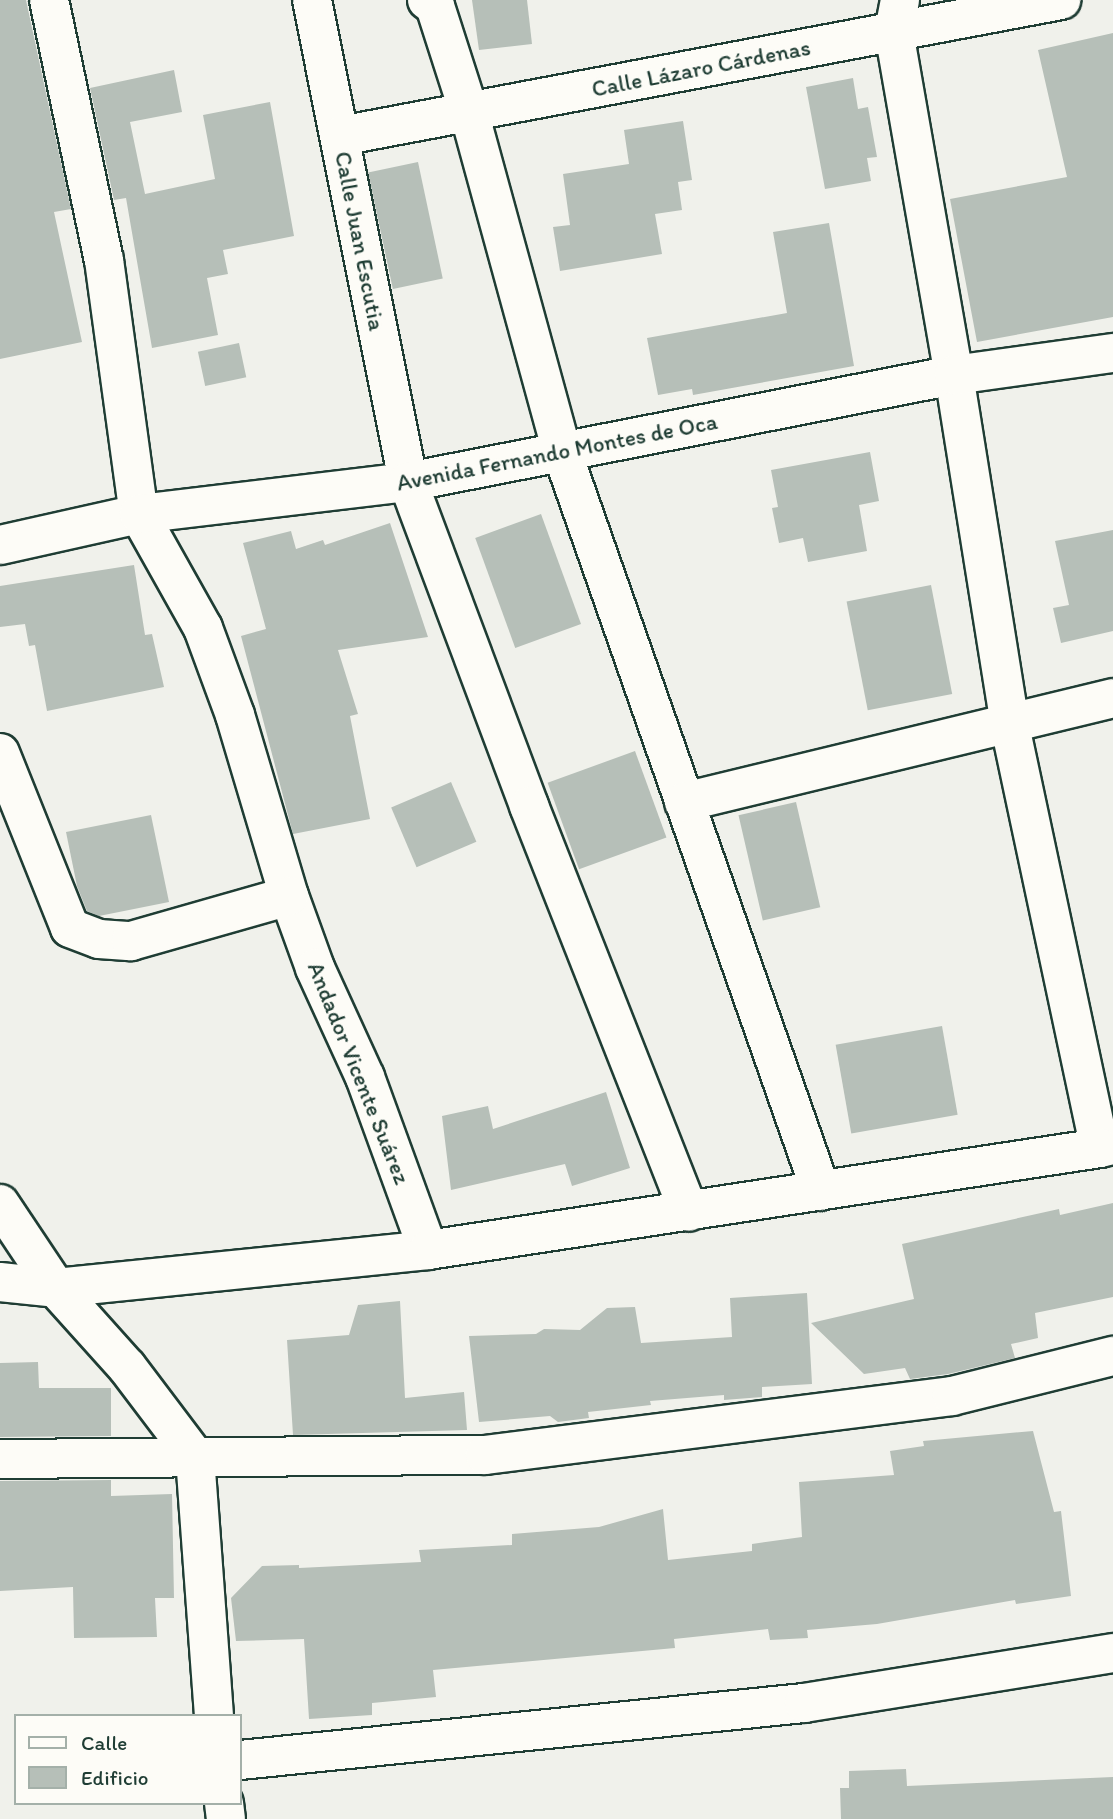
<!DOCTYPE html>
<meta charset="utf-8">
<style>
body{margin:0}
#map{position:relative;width:1113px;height:1819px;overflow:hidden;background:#f0f1eb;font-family:Itim,sans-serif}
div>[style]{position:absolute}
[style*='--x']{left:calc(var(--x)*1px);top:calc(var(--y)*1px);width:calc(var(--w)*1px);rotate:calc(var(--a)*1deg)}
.building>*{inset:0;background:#b6bfb8;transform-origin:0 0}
.roads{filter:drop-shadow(2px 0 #1f3d34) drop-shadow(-2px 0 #1f3d34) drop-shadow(0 2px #1f3d34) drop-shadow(0 -2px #1f3d34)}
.minor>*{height:38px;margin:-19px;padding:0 19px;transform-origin:19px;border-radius:19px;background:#fdfcf7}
span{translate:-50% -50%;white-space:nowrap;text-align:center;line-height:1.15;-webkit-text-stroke:5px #fdfcf7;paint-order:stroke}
.street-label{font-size:23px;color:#1f3d34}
.legend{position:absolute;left:14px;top:1714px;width:228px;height:91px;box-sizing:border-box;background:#fdfcf7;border:2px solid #a4b0a9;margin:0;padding:9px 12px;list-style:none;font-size:21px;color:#1f3d34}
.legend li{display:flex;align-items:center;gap:14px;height:35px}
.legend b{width:35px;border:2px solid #a4b0a9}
</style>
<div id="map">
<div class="building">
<i style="clip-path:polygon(0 0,26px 0,71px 209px,54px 212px,82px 342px,0 359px)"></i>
<i style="clip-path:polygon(472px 0,527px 0,532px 44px,479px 50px)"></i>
<i style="clip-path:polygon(1113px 33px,1113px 317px,977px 342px,950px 199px,1067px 177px,1038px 50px)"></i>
<i style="clip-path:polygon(174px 70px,182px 112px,130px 122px,145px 194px,215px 179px,203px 115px,270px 102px,294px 236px,223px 250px,228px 274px,207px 278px,218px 335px,152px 348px,126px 198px,114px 200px,90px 88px)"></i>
<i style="clip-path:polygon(853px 78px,858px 109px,868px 107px,877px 157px,867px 158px,871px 181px,825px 189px,806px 87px)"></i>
<i style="clip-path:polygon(683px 121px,692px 180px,678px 182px,682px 210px,655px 214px,662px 254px,560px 271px,553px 227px,570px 225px,563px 174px,629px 164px,624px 130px)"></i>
<i style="left:418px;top:162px;width:119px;height:51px;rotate:78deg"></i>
<i style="clip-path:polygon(829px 223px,854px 366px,693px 395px,692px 389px,658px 395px,647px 338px,787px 313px,773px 232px)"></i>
<i style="left:239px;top:343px;width:35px;height:42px;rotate:78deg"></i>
<i style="clip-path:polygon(870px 452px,879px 501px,859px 505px,867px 551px,808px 562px,803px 538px,779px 543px,772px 508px,778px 507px,771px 470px)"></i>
<i style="left:541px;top:514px;width:117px;height:70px;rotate:70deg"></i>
<i style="clip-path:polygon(390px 523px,428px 637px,338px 650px,358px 714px,350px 716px,370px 819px,293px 834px,241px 636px,266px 629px,243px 543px,291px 531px,296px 549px,323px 540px,325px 545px)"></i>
<i style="clip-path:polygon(1113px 530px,1113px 631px,1061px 643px,1053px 608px,1069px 605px,1055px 541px)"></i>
<i style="clip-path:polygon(134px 565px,145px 635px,152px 634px,164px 687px,47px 711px,35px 645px,29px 646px,25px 624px,0 627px,0 586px)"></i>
<i style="left:931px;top:585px;width:111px;height:86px;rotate:79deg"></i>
<i style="left:635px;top:751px;width:92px;height:93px;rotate:70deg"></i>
<i style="left:451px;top:782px;width:65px;height:65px;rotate:67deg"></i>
<i style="left:796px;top:802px;width:108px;height:59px;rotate:77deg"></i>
<i style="clip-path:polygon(151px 815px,169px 902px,99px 916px,87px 911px,77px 886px,66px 832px)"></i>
<i style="left:942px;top:1026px;width:90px;height:108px;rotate:80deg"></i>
<i style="clip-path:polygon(606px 1092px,630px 1168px,572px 1186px,565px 1164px,451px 1190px,442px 1116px,488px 1106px,493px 1129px)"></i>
<i style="clip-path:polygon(1113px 1203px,1113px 1297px,1035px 1313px,1038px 1338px,1011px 1344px,1015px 1358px,948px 1374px,910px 1379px,905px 1368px,864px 1374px,811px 1323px,914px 1299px,902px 1244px,1059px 1209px,1060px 1215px)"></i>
<i style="clip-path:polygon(807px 1293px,812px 1384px,762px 1387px,762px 1397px,724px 1400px,724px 1395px,650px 1401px,651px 1405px,588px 1412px,589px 1418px,558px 1422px,550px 1416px,479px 1422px,469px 1336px,536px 1334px,544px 1329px,580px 1330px,607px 1308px,635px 1307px,641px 1343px,732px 1337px,730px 1298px)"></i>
<i style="clip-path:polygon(400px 1301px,405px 1398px,464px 1392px,467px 1430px,293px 1435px,287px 1340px,349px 1335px,358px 1305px)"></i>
<i style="clip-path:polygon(38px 1362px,39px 1388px,111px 1388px,111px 1436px,0 1437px,0 1363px)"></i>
<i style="clip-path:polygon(1033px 1431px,1054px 1512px,1061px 1511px,1071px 1596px,1016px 1604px,1015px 1600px,877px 1624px,807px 1630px,808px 1638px,770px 1640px,768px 1629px,674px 1639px,675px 1648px,433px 1670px,436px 1697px,372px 1703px,372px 1715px,309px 1719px,304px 1639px,236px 1641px,231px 1598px,262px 1566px,299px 1565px,299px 1568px,421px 1562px,419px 1550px,512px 1545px,512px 1534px,599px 1527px,663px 1509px,668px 1560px,752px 1551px,752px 1544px,802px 1537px,799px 1482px,894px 1475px,890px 1451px,924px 1446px,923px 1441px)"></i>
<i style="clip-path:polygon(111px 1480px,111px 1496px,172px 1494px,174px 1598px,155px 1598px,157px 1637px,74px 1638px,73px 1587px,0 1591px,0 1481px)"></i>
<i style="clip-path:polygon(906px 1769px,907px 1786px,1113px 1777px,1113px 1819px,841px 1819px,840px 1788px,849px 1788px,849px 1771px)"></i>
</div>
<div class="roads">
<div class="minor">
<i style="--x:49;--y:0;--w:266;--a:78.1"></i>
<i style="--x:104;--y:260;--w:256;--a:82.2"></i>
<i style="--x:139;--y:514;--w:131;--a:60.7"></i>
<i style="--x:203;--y:628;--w:93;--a:69.8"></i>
<i style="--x:235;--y:715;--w:189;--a:73.4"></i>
<i style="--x:289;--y:896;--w:77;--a:70.1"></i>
<i style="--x:315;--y:968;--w:120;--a:65.4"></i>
<i style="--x:365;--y:1077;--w:184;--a:70"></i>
<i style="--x:312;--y:0;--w:491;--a:78.7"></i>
<i style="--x:408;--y:482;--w:346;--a:69.5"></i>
<i style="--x:529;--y:806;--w:436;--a:68.5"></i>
<i style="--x:427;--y:0;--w:10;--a:37"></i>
<i style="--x:435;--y:6;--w:111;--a:72.2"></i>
<i style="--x:469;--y:112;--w:352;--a:74.7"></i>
<i style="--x:562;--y:452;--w:783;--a:70.69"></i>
<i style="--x:900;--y:0;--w:33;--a:101"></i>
<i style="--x:894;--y:32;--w:348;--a:80.1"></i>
<i style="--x:954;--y:375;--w:355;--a:80.9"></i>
<i style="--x:1010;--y:726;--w:431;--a:78"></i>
<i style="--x:1100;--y:1148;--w:13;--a:-13"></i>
<i style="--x:340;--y:136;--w:734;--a:-10.68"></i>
<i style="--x:0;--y:545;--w:142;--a:-12.6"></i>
<i style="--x:139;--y:514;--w:271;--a:-6.8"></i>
<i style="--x:408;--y:482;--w:556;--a:-11.09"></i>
<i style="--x:954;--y:375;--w:161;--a:-7.9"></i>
<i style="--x:0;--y:753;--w:188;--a:68.2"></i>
<i style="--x:70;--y:928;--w:31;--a:21"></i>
<i style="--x:99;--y:939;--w:32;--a:4"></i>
<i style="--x:131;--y:941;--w:164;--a:-15.9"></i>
<i style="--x:684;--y:802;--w:441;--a:-13.6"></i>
<i style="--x:0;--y:1204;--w:101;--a:56.3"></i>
<i style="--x:56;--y:1288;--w:374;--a:-5.8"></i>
<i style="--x:428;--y:1250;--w:680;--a:-8.63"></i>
<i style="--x:0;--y:1282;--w:56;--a:6.1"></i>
<i style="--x:56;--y:1288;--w:106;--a:48.1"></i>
<i style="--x:127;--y:1367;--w:113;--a:52.9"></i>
<i style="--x:195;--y:1457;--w:260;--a:85.8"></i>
<i style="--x:0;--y:1459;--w:485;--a:-0.5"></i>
<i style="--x:485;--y:1455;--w:471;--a:-7.2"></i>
<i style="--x:952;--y:1396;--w:166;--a:-14"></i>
<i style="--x:240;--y:1760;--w:567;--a:-5.77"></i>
<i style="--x:804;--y:1703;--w:313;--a:-9.2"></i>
<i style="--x:224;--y:1803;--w:16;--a:83"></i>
</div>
</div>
<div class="street-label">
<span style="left:701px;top:68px;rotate:-11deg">Calle Lázaro Cárdenas</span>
<span style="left:360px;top:241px;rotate:79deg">Calle Juan Escutia</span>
<span style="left:557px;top:452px;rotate:-11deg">Avenida Fernando Montes de Oca</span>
<span style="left:359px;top:1073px;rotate:68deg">Andador Vicente Suárez</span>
</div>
<ul class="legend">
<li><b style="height:9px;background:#fdfcf7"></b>Calle</li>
<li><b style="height:19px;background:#b6bfb8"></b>Edificio</li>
</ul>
</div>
